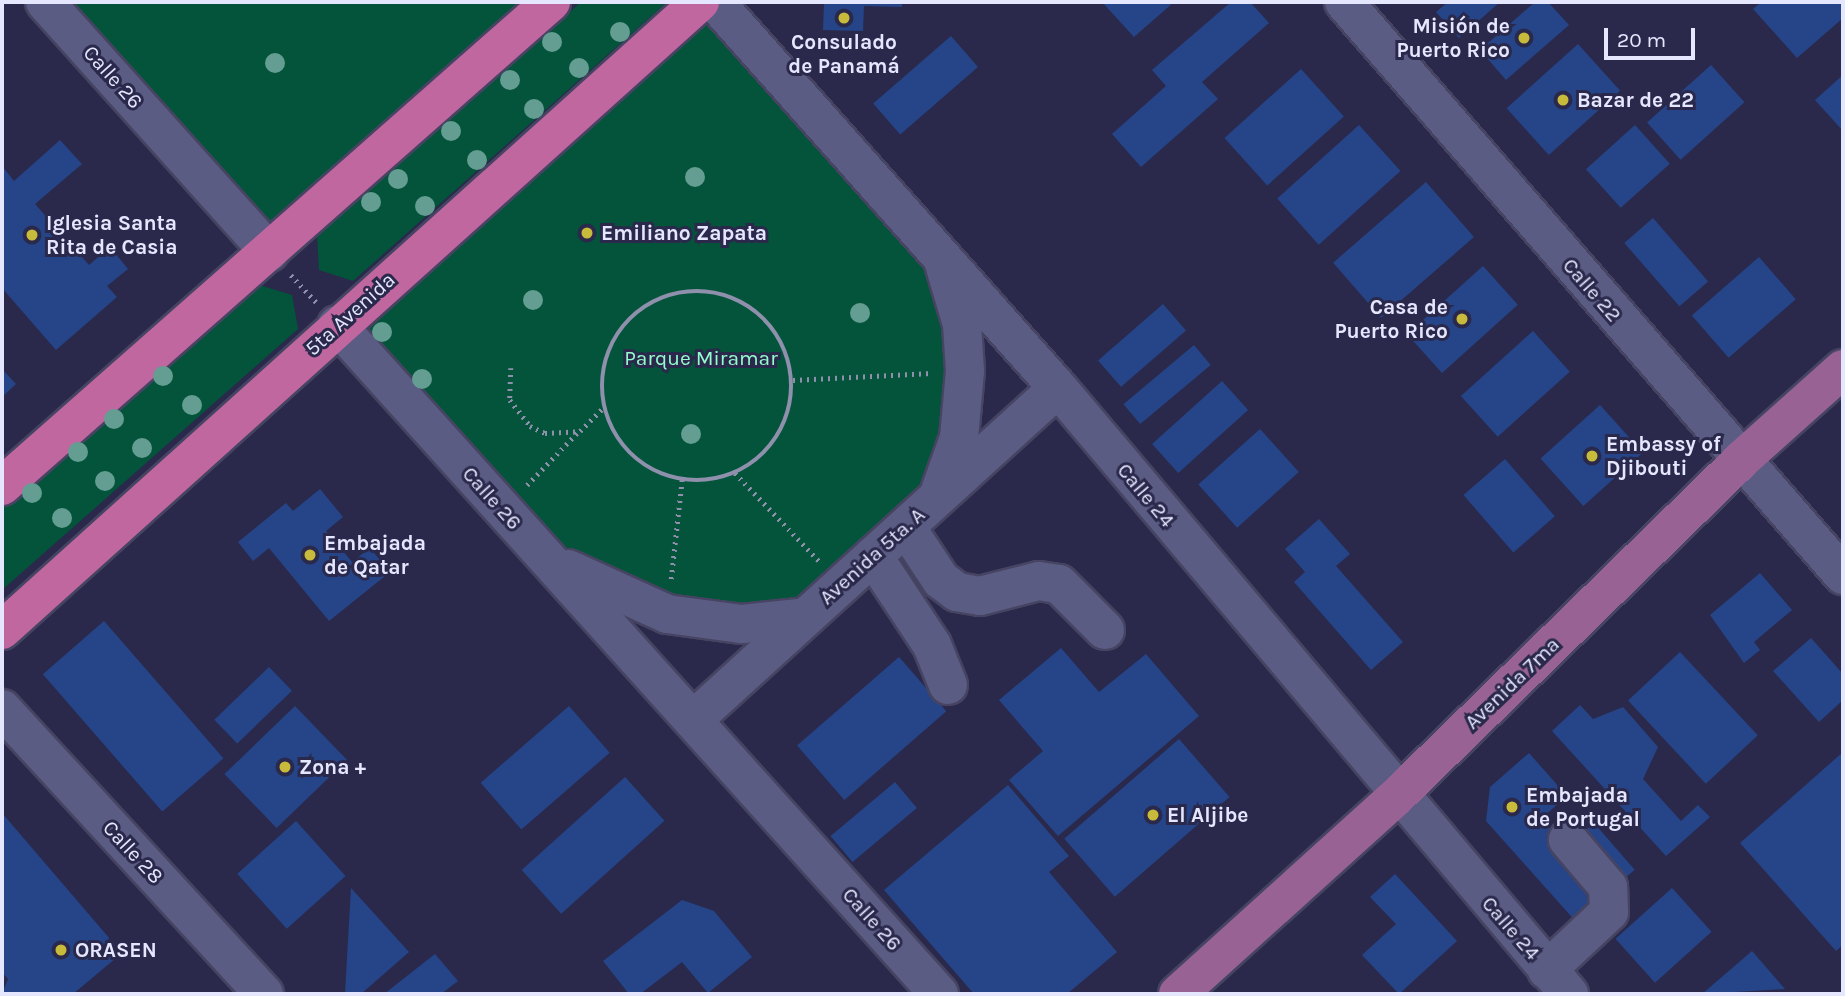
<!DOCTYPE html>
<meta charset="utf-8">
<style>
body{margin:0}
#map{position:relative;width:1845px;height:996px;overflow:hidden;background:#2a294c;font-family:Karla,sans-serif}
div>[style]{position:absolute}
[style*='--x']{left:calc(var(--x)*1px);top:calc(var(--y)*1px);width:calc(var(--w)*1px);rotate:calc(var(--a)*1deg)}
.green>*{inset:0;background:#03543a}
.building>*{inset:0;background:#254588;transform-origin:0 0}
.path>*{height:4.5px;margin-top:-2.25px;transform-origin:0;background:repeating-linear-gradient(90deg,#8f90ac 0 2px,transparent 0 7px)}
.path>.ring{margin:-2.25px;padding:0;box-sizing:content-box;background:none;border:4.5px solid #8f90ac;border-radius:50%}
.roads{filter:drop-shadow(2px 0 #464462) drop-shadow(-2px 0 #464462) drop-shadow(0 2px #464462) drop-shadow(0 -2px #464462)}
.minor>*{height:38px;margin:-19px;padding:0 19px;transform-origin:19px;border-radius:19px;background:#5b5c83}
.major>*{height:38px;margin:-19px;padding:0 19px;transform-origin:19px;border-radius:19px;background:#986394}
.highway>*{height:38px;margin:-19px;padding:0 19px;transform-origin:19px;border-radius:19px;background:#c1679f}
.trees>*{width:20px;height:20px;margin:-10px;border-radius:50%;background:#649d92}
.dots>*{width:19px;height:19px;translate:-50% -50%;box-sizing:border-box;border:4px solid #2a294c;border-radius:50%}
span{translate:-50% -50%;white-space:nowrap;text-align:center;line-height:1.15;-webkit-text-stroke:6px #2a294c;paint-order:stroke}
.poi-label{font-size:21px;color:#e5e7fe;font-weight:700}
.right{translate:-100% -50%;text-align:right}
.left{translate:0 -50%;text-align:left}
.street-label{font-size:21px;color:#e5e7fe}
.park-label{font-size:21px;color:#94fccc}
.frame{position:absolute;inset:0;border:4px solid #e5e7fe;pointer-events:none}
.scale{position:absolute;left:1604px;top:28px;width:91px;height:32px;box-sizing:border-box;border:4px solid #e5e7fe;border-top:0;padding-left:9px;font-size:21px;line-height:24px;white-space:nowrap;color:#e5e7fe;-webkit-text-stroke:5px #2a294c;paint-order:stroke}
</style>
<div id="map">
<div class="green">
<i style="clip-path:polygon(45px 2px,551px 2px,269px 252px)"></i>
<i style="clip-path:polygon(581px 2px,667px 2px,353px 281px,319px 270px,317px 236px)"></i>
<i style="clip-path:polygon(700px 2px,941px 252px,962px 324px,938px 496px,806px 617px,742px 624px,544px 556px,337px 325px)"></i>
<i style="clip-path:polygon(256px 284px,292px 295px,298px 329px,2px 590px,2px 506px)"></i>
</div>
<div class="building">
<i style="clip-path:polygon(816px 2px,902px 2px,902px 7px,864px 6px,863px 31px,823px 30px,824px 4px)"></i>
<i style="clip-path:polygon(1102px 2px,1174px 2px,1134px 37px)"></i>
<i style="clip-path:polygon(1231px 2px,1250px 2px,1269px 23px,1202px 82px,1218px 99px,1141px 167px,1112px 134px,1166px 86px,1152px 70px)"></i>
<i style="clip-path:polygon(1448px 2px,1500px 2px,1459px 38px,1436px 12px)"></i>
<i style="clip-path:polygon(1535px 2px,1548px 2px,1569px 25px,1506px 80px,1480px 50px)"></i>
<i style="clip-path:polygon(1761px 2px,1843px 2px,1843px 18px,1797px 58px,1753px 9px)"></i>
<i style="left:951px;top:36px;width:41px;height:103px;rotate:49deg"></i>
<i style="left:1578px;top:44px;width:63px;height:96px;rotate:48deg"></i>
<i style="left:1711px;top:65px;width:50px;height:86px;rotate:48deg"></i>
<i style="left:1301px;top:69px;width:64px;height:103px;rotate:48deg"></i>
<i style="clip-path:polygon(1843px 75px,1843px 131px,1815px 100px)"></i>
<i style="left:1359px;top:125px;width:62px;height:110px;rotate:48deg"></i>
<i style="left:1635px;top:125px;width:52px;height:66px;rotate:48deg"></i>
<i style="clip-path:polygon(60px 140px,82px 164px,35px 204px,89px 265px,110px 247px,128px 269px,107px 286px,117px 297px,56px 350px,2px 288px,2px 166px,14px 181px)"></i>
<i style="left:1426px;top:182px;width:73px;height:123px;rotate:49deg"></i>
<i style="left:1653px;top:218px;width:84px;height:38px;rotate:49deg"></i>
<i style="left:1759px;top:257px;width:56px;height:89px;rotate:49deg"></i>
<i style="left:1483px;top:266px;width:52px;height:102px;rotate:48deg"></i>
<i style="left:1163px;top:304px;width:35px;height:86px;rotate:49deg"></i>
<i style="left:1533px;top:331px;width:55px;height:97px;rotate:48deg"></i>
<i style="left:1194px;top:345px;width:26px;height:92px;rotate:50deg"></i>
<i style="clip-path:polygon(2px 369px,16px 384px,2px 397px)"></i>
<i style="left:1222px;top:381px;width:39px;height:94px;rotate:48deg"></i>
<i style="left:1600px;top:405px;width:64px;height:80px;rotate:48deg"></i>
<i style="left:1260px;top:429px;width:58px;height:83px;rotate:48deg"></i>
<i style="left:1505px;top:459px;width:76px;height:55px;rotate:49deg"></i>
<i style="clip-path:polygon(320px 489px,343px 517px,326px 531px,352px 562px,370px 548px,390px 572px,329px 621px,269px 548px,253px 561px,238px 542px,286px 503px,293px 511px)"></i>
<i style="clip-path:polygon(1319px 519px,1350px 554px,1336px 566px,1403px 642px,1371px 670px,1294px 582px,1305px 572px,1285px 549px)"></i>
<i style="clip-path:polygon(1760px 573px,1792px 610px,1754px 642px,1760px 650px,1744px 663px,1710px 615px)"></i>
<i style="left:104px;top:621px;width:182px;height:81px;rotate:49deg"></i>
<i style="clip-path:polygon(1811px 638px,1843px 674px,1843px 700px,1819px 722px,1773px 671px)"></i>
<i style="clip-path:polygon(1061px 648px,1099px 692px,1146px 654px,1199px 716px,1058px 836px,1009px 780px,1043px 751px,999px 700px)"></i>
<i style="left:1680px;top:652px;width:114px;height:71px;rotate:47deg"></i>
<i style="left:899px;top:657px;width:72px;height:135px;rotate:49deg"></i>
<i style="left:269px;top:667px;width:33px;height:76px;rotate:46deg"></i>
<i style="clip-path:polygon(1580px 705px,1593px 719px,1623px 707px,1658px 747px,1643px 779px,1681px 821px,1698px 805px,1710px 817px,1666px 856px,1552px 731px)"></i>
<i style="left:295px;top:706px;width:75px;height:98px;rotate:46deg"></i>
<i style="left:569px;top:706px;width:62px;height:117px;rotate:49deg"></i>
<i style="left:1179px;top:739px;width:77px;height:152px;rotate:49deg"></i>
<i style="clip-path:polygon(1843px 752px,1843px 945px,1836px 951px,1740px 843px)"></i>
<i style="clip-path:polygon(1529px 753px,1567px 796px,1543px 817px,1599px 906px,1578px 924px,1486px 821px,1490px 787px)"></i>
<i style="left:625px;top:777px;width:59px;height:139px;rotate:48deg"></i>
<i style="left:895px;top:782px;width:34px;height:84px;rotate:50deg"></i>
<i style="clip-path:polygon(1008px 785px,1069px 856px,1049px 872px,1117px 952px,1067px 994px,974px 994px,884px 890px)"></i>
<i style="clip-path:polygon(2px 813px,122px 953px,73px 994px,2px 994px,8px 979px,2px 972px)"></i>
<i style="left:296px;top:821px;width:74px;height:79px;rotate:48deg"></i>
<i style="left:1594px;top:823px;width:62px;height:21px;rotate:49deg"></i>
<i style="clip-path:polygon(1395px 874px,1457px 941px,1399px 994px,1362px 955px,1396px 924px,1370px 897px)"></i>
<i style="clip-path:polygon(351px 888px,409px 952px,361px 994px,345px 994px)"></i>
<i style="left:1672px;top:888px;width:59px;height:76px;rotate:48deg"></i>
<i style="clip-path:polygon(682px 900px,714px 911px,752px 957px,708px 993px,682px 962px,640px 994px,629px 994px,603px 961px)"></i>
<i style="clip-path:polygon(1752px 951px,1785px 989px,1702px 994px)"></i>
<i style="clip-path:polygon(435px 954px,458px 981px,441px 994px,384px 994px)"></i>
</div>
<div class="path">
<i style="--x:291;--y:275;--w:37;--a:47"></i>
<i class="ring" style="left:602px;top:291px;width:185.5px;height:185.5px"></i>
<i style="--x:511;--y:368;--w:32;--a:92"></i>
<i style="--x:510;--y:400;--w:33;--a:52"></i>
<i style="--x:530;--y:426;--w:17;--a:25"></i>
<i style="--x:545;--y:433;--w:35;--a:-3"></i>
<i style="--x:580;--y:431;--w:34;--a:-45"></i>
<i style="--x:793;--y:380;--w:139;--a:-2.9"></i>
<i style="--x:735;--y:473;--w:122;--a:46.3"></i>
<i style="--x:527;--y:485;--w:75;--a:-46.1"></i>
<i style="--x:671;--y:579;--w:101;--a:-83.7"></i>
</div>
<div class="roads">
<div class="minor">
<i style="--x:45;--y:2;--w:336;--a:48.1"></i>
<i style="--x:715;--y:2;--w:516;--a:48.38"></i>
<i style="--x:1058;--y:388;--w:793;--a:49.86"></i>
<i style="--x:1344;--y:2;--w:760;--a:48.95"></i>
<i style="--x:337;--y:325;--w:900;--a:48.02"></i>
<i style="--x:940;--y:491;--w:56;--a:-70.3"></i>
<i style="--x:959;--y:438;--w:67;--a:-84.9"></i>
<i style="--x:965;--y:371;--w:47;--a:-93.7"></i>
<i style="--x:962;--y:324;--w:59;--a:-106.6"></i>
<i style="--x:906;--y:527;--w:64;--a:56.6"></i>
<i style="--x:941;--y:580;--w:20;--a:37"></i>
<i style="--x:957;--y:592;--w:23;--a:10"></i>
<i style="--x:980;--y:596;--w:61;--a:-14.3"></i>
<i style="--x:1039;--y:581;--w:20;--a:9"></i>
<i style="--x:1059;--y:584;--w:65;--a:45"></i>
<i style="--x:873;--y:556;--w:107;--a:56.5"></i>
<i style="--x:932;--y:645;--w:43;--a:68.2"></i>
<i style="--x:568;--y:569;--w:109;--a:24.4"></i>
<i style="--x:667;--y:614;--w:76;--a:7.6"></i>
<i style="--x:742;--y:624;--w:64;--a:-6.2"></i>
<i style="--x:2;--y:709;--w:387;--a:47.4"></i>
<i style="--x:693;--y:720;--w:493;--a:-42.3"></i>
<i style="--x:1547;--y:970;--w:85;--a:-43.1"></i>
<i style="--x:1609;--y:912;--w:25;--a:-92"></i>
<i style="--x:1608;--y:887;--w:62;--a:-130.4"></i>
</div>
<div class="major">
<i style="--x:1178;--y:994;--w:294;--a:-42.1"></i>
<i style="--x:1396;--y:797;--w:481;--a:-44.3"></i>
<i style="--x:1740;--y:461;--w:138;--a:-41.8"></i>
</div>
<div class="highway">
<i style="--x:2;--y:486;--w:732;--a:-41.4"></i>
<i style="--x:2;--y:630;--w:939;--a:-41.98"></i>
</div>
</div>
<div class="trees">
<i style="left:620px;top:32px"></i>
<i style="left:552px;top:42px"></i>
<i style="left:275px;top:63px"></i>
<i style="left:579px;top:68px"></i>
<i style="left:510px;top:80px"></i>
<i style="left:534px;top:109px"></i>
<i style="left:451px;top:131px"></i>
<i style="left:477px;top:160px"></i>
<i style="left:695px;top:177px"></i>
<i style="left:398px;top:179px"></i>
<i style="left:371px;top:202px"></i>
<i style="left:425px;top:206px"></i>
<i style="left:533px;top:300px"></i>
<i style="left:860px;top:313px"></i>
<i style="left:382px;top:332px"></i>
<i style="left:163px;top:376px"></i>
<i style="left:422px;top:379px"></i>
<i style="left:192px;top:405px"></i>
<i style="left:114px;top:419px"></i>
<i style="left:691px;top:434px"></i>
<i style="left:142px;top:448px"></i>
<i style="left:78px;top:452px"></i>
<i style="left:105px;top:481px"></i>
<i style="left:32px;top:493px"></i>
<i style="left:62px;top:518px"></i>
</div>
<div class="dots">
<i style="left:844px;top:18px;background:#c8bb3b"></i>
<i style="left:1524px;top:38px;background:#c8bb3b"></i>
<i style="left:1563px;top:100px;background:#c8bb3b"></i>
<i style="left:587px;top:233px;background:#c8bb3b"></i>
<i style="left:32px;top:235px;background:#c8bb3b"></i>
<i style="left:1462px;top:319px;background:#c8bb3b"></i>
<i style="left:1592px;top:456px;background:#c8bb3b"></i>
<i style="left:310px;top:555px;background:#c8bb3b"></i>
<i style="left:285px;top:767px;background:#c8bb3b"></i>
<i style="left:1512px;top:807px;background:#c8bb3b"></i>
<i style="left:1153px;top:815px;background:#c8bb3b"></i>
<i style="left:61px;top:950px;background:#c8bb3b"></i>
</div>
<div class="poi-label">
<span class="right" style="left:1510px;top:38px">Misión de<br>Puerto Rico</span>
<span style="left:844px;top:54px">Consulado<br>de Panamá</span>
<span class="left" style="left:1577px;top:100px">Bazar de 22</span>
<span class="left" style="left:46px;top:235px">Iglesia Santa<br>Rita de Casia</span>
<span class="left" style="left:601px;top:233px">Emiliano Zapata</span>
<span class="right" style="left:1448px;top:319px">Casa de<br>Puerto Rico</span>
<span class="left" style="left:1606px;top:456px">Embassy of<br>Djibouti</span>
<span class="left" style="left:324px;top:555px">Embajada<br>de Qatar</span>
<span class="left" style="left:299px;top:767px">Zona +</span>
<span class="left" style="left:1526px;top:807px">Embajada<br>de Portugal</span>
<span class="left" style="left:1167px;top:815px">El Aljibe</span>
<span class="left" style="left:75px;top:950px">ORASEN</span>
</div>
<div class="street-label">
<span style="left:113px;top:77px;rotate:48deg">Calle 26</span>
<span style="left:1592px;top:290px;rotate:49deg">Calle 22</span>
<span style="left:350px;top:314px;rotate:-42deg">5ta Avenida</span>
<span style="left:1146px;top:495px;rotate:50deg">Calle 24</span>
<span style="left:492px;top:498px;rotate:48deg">Calle 26</span>
<span style="left:872px;top:556px;rotate:-42deg">Avenida 5ta. A</span>
<span style="left:1512px;top:683px;rotate:-44deg">Avenida 7ma</span>
<span style="left:133px;top:852px;rotate:47deg">Calle 28</span>
<span style="left:872px;top:919px;rotate:48deg">Calle 26</span>
<span style="left:1511px;top:928px;rotate:49deg">Calle 24</span>
</div>
<div class="park-label">
<span style="left:701px;top:358px">Parque Miramar</span>
</div>
<div class="frame"></div>
<div class="scale">20 m</div>
</div>
